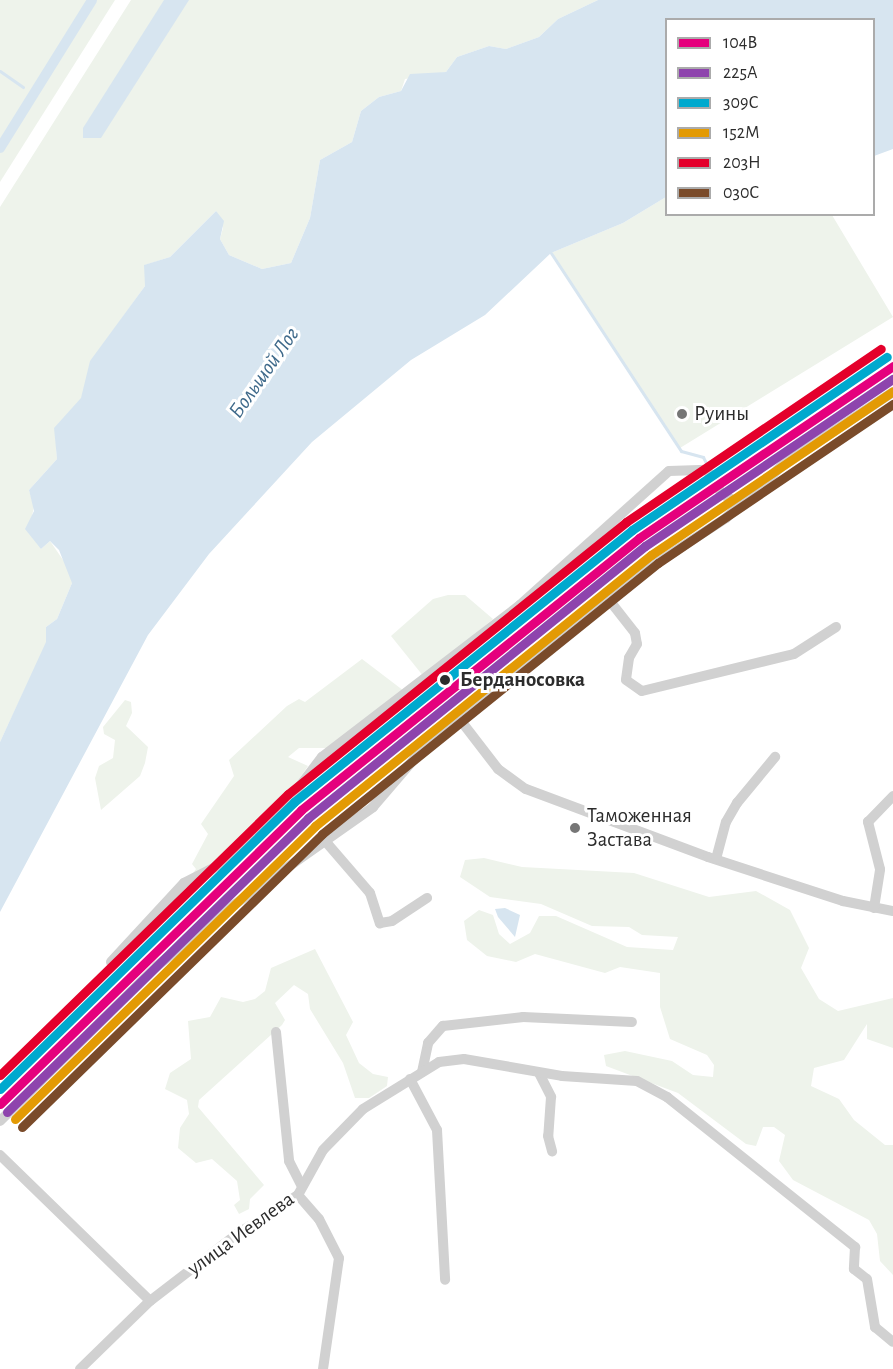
<!DOCTYPE html>
<meta charset="utf-8">
<style>
body{margin:0}
#map{position:relative;width:893px;height:1369px;overflow:hidden;background:#fff;font-family:"Alegreya Sans",sans-serif}
div>[style]{position:absolute}
[style*='--x']{left:calc(var(--x)*1px);top:calc(var(--y)*1px);width:calc(var(--w)*1px);rotate:calc(var(--a)*1deg)}
.green>*{inset:0;background:#eef3eb}
.water>*{inset:0;background:#d7e5f0}
.stream>*{height:3px;margin:-1.5px;padding:0 1.5px;transform-origin:1.5px;border-radius:1.5px;background:#d7e5f0}
.canal>*{height:10px;margin:-5px;padding:0 5px;transform-origin:5px;border-radius:5px;background:#d7e5f0}
.street-tunnel>*{height:10px;margin-top:-5px;transform-origin:0;background:repeating-linear-gradient(90deg,#d5d5d5 0 10px,transparent 0 15px)}
.street>*{height:10px;margin:-5px;padding:0 5px;transform-origin:5px;border-radius:5px;background:#d1d1d1}
.rail-1>*{height:9px;margin:-4.5px;padding:0 4.5px;transform-origin:4.5px;border-radius:4.5px;background:#e5007d}
.rail-2>*{height:9px;margin:-4.5px;padding:0 4.5px;transform-origin:4.5px;border-radius:4.5px;background:#8e44ad}
.rail-3>*{height:9px;margin:-4.5px;padding:0 4.5px;transform-origin:4.5px;border-radius:4.5px;background:#00a9ce}
.rail-4>*{height:9px;margin:-4.5px;padding:0 4.5px;transform-origin:4.5px;border-radius:4.5px;background:#e39a04}
.rail-5>*{height:9px;margin:-4.5px;padding:0 4.5px;transform-origin:4.5px;border-radius:4.5px;background:#e4002b}
.rail-6>*{height:9px;margin:-4.5px;padding:0 4.5px;transform-origin:4.5px;border-radius:4.5px;background:#7a4b2a}
.dots>*{width:16px;height:16px;translate:-50% -50%;box-sizing:border-box;border:3px solid #fff;border-radius:50%}
span{translate:-50% -50%;white-space:nowrap;text-align:center;line-height:1.15;-webkit-text-stroke:6px #fff;paint-order:stroke}
.poi-label{font-size:21px;color:#2c2c2c}
.left{translate:0 -50%;text-align:left}
.stop-label{font-size:21px;color:#2c2c2c;font-weight:700}
.street-label{font-size:21px;color:#2c2c2c}
.water-label{font-size:22px;color:#3e698a;font-style:italic}
.legend{position:absolute;left:665px;top:18px;width:210px;height:198px;box-sizing:border-box;background:#fff;border:2px solid #ababab;margin:0;padding:8px 10px;list-style:none;font-size:18px;color:#2c2c2c}
.legend li{display:flex;align-items:center;gap:12px;height:30px}
.legend b{width:30px;border:2px solid #ababab}
</style>
<div id="map">
<div class="green">
<i style="clip-path:polygon(0 0,115px 0,0 182px)"></i>
<i style="clip-path:polygon(131px 0,598px 0,558px 19px,539px 37px,506px 49px,489px 46px,457px 57px,446px 72px,405px 79px,401px 91px,379px 97px,361px 111px,352px 142px,320px 160px,310px 218px,291px 263px,262px 269px,229px 255px,220px 239px,223px 228px,216px 211px,170px 257px,145px 265px,145px 286px,91px 361px,82px 398px,55px 428px,57px 459px,29px 490px,34px 507px,31px 520px,41px 549px,50px 541px,72px 573px,72px 583px,57px 619px,46px 627px,47px 642px,0 742px,0 207px)"></i>
<i style="clip-path:polygon(666px 197px,666px 214px,832px 215px,893px 317px,680px 448px,551px 253px,623px 223px)"></i>
<i style="clip-path:polygon(448px 595px,465px 595px,493px 619px,424px 677px,391px 636px,433px 599px)"></i>
<i style="clip-path:polygon(362px 659px,404px 691px,335px 748px,299px 748px,288px 757px,308px 766px,282px 803px,212px 877px,197px 884px,191px 876px,196px 869px,192px 864px,208px 834px,201px 824px,234px 776px,229px 760px,287px 706px,299px 699px,305px 702px)"></i>
<i style="clip-path:polygon(125px 700px,131px 702px,132px 713px,126px 726px,148px 747px,145px 763px,140px 776px,101px 810px,95px 778px,99px 766px,113px 758px,115px 740px,104px 734px,103px 727px)"></i>
<i style="clip-path:polygon(484px 858px,522px 867px,634px 873px,709px 897px,756px 891px,790px 910px,809px 948px,801px 968px,819px 999px,838px 1011px,893px 998px,893px 1048px,867px 1039px,867px 1024px,844px 1060px,814px 1068px,811px 1086px,839px 1099px,854px 1120px,885px 1145px,893px 1145px,893px 1275px,880px 1261px,877px 1234px,869px 1220px,793px 1180px,779px 1161px,785px 1135px,774px 1127px,763px 1127px,756px 1146px,746px 1144px,678px 1093px,606px 1066px,604px 1055px,625px 1051px,672px 1061px,693px 1075px,713px 1077px,714px 1065px,707px 1055px,670px 1039px,660px 1007px,660px 973px,620px 967px,605px 973px,535px 954px,516px 962px,487px 956px,467px 940px,464px 921px,479px 910px,493px 915px,499px 934px,510px 944px,530px 933px,539px 916px,556px 916px,627px 947px,673px 950px,678px 937px,642px 935px,629px 927px,592px 926px,541px 904px,490px 897px,460px 877px,465px 860px)"></i>
<i style="clip-path:polygon(315px 949px,353px 1022px,346px 1035px,359px 1063px,373px 1074px,388px 1077px,387px 1086px,369px 1098px,355px 1098px,343px 1063px,310px 1009px,308px 994px,294px 985px,275px 1003px,285px 1020px,282px 1025px,199px 1100px,198px 1107px,264px 1185px,250px 1199px,249px 1209px,239px 1214px,234px 1205px,240px 1200px,237px 1181px,212px 1159px,196px 1163px,178px 1148px,180px 1128px,189px 1114px,187px 1100px,165px 1089px,170px 1073px,191px 1059px,188px 1021px,210px 1017px,221px 997px,243px 1002px,255px 999px,265px 991px,271px 968px)"></i>
</div>
<div class="water">
<i style="clip-path:polygon(164px 0,189px 0,101px 138px,83px 138px,83px 128px)"></i>
<i style="clip-path:polygon(598px 0,893px 0,893px 149px,874px 156px,874px 20px,666px 20px,666px 197px,623px 223px,551px 253px,485px 315px,411px 360px,312px 442px,209px 554px,148px 635px,0 912px,0 742px,46px 642px,46px 627px,57px 619px,72px 583px,59px 550px,50px 541px,41px 549px,25px 529px,34px 511px,29px 490px,57px 459px,54px 428px,81px 398px,90px 361px,145px 286px,144px 265px,170px 257px,216px 211px,224px 221px,220px 239px,229px 255px,262px 269px,291px 263px,310px 218px,320px 160px,352px 142px,361px 111px,379px 97px,401px 91px,410px 74px,446px 72px,457px 57px,489px 46px,506px 49px,539px 37px,558px 19px)"></i>
<i style="clip-path:polygon(505px 908px,520px 915px,515px 937px,498px 917px,495px 909px)"></i>
</div>
<div class="stream">
<i style="--x:0;--y:71;--w:28;--a:35"></i>
<i style="--x:551;--y:253;--w:237;--a:56.7"></i>
<i style="--x:681;--y:451;--w:23;--a:15"></i>
<i style="--x:703;--y:457;--w:11;--a:63"></i>
</div>
<div class="canal">
<i style="--x:0;--y:148;--w:174;--a:-58.1"></i>
</div>
<div class="street-tunnel">
<i style="--x:707;--y:470;--w:28;--a:58"></i>
</div>
<div class="street">
<i style="--x:722;--y:494;--w:21;--a:29"></i>
<i style="--x:606;--y:596;--w:47;--a:51.9"></i>
<i style="--x:635;--y:633;--w:11;--a:80"></i>
<i style="--x:637;--y:644;--w:16;--a:120"></i>
<i style="--x:629;--y:658;--w:22;--a:98"></i>
<i style="--x:626;--y:680;--w:19;--a:35"></i>
<i style="--x:642;--y:691;--w:156;--a:-13.7"></i>
<i style="--x:794;--y:654;--w:50;--a:-32.7"></i>
<i style="--x:458;--y:717;--w:66;--a:52.4"></i>
<i style="--x:498;--y:769;--w:34;--a:36"></i>
<i style="--x:526;--y:789;--w:194;--a:20.5"></i>
<i style="--x:708;--y:857;--w:142;--a:18.1"></i>
<i style="--x:843;--y:901;--w:51;--a:11.3"></i>
<i style="--x:326;--y:842;--w:67;--a:49.2"></i>
<i style="--x:370;--y:893;--w:32;--a:72"></i>
<i style="--x:380;--y:923;--w:12;--a:-9"></i>
<i style="--x:392;--y:921;--w:42;--a:-33.3"></i>
<i style="--x:716;--y:859;--w:38;--a:-75"></i>
<i style="--x:726;--y:822;--w:22;--a:-60"></i>
<i style="--x:737;--y:803;--w:60;--a:-50.4"></i>
<i style="--x:874;--y:908;--w:39;--a:-81"></i>
<i style="--x:880;--y:869;--w:49;--a:-104.3"></i>
<i style="--x:868;--y:822;--w:36;--a:-46"></i>
<i style="--x:111;--y:962;--w:108;--a:-47.3"></i>
<i style="--x:184;--y:883;--w:44;--a:-27.1"></i>
<i style="--x:223;--y:863;--w:93;--a:-43.7"></i>
<i style="--x:290;--y:799;--w:53;--a:-52.7"></i>
<i style="--x:322;--y:757;--w:250;--a:-37.5"></i>
<i style="--x:520;--y:605;--w:200;--a:-42"></i>
<i style="--x:669;--y:471;--w:38;--a:-2"></i>
<i style="--x:276;--y:1032;--w:130;--a:84.2"></i>
<i style="--x:289;--y:1161;--w:28;--a:63"></i>
<i style="--x:422;--y:1072;--w:30;--a:-78"></i>
<i style="--x:428;--y:1043;--w:23;--a:-49"></i>
<i style="--x:443;--y:1026;--w:81;--a:-6.4"></i>
<i style="--x:523;--y:1017;--w:109;--a:2.6"></i>
<i style="--x:539;--y:1073;--w:27;--a:63"></i>
<i style="--x:551;--y:1097;--w:39;--a:94"></i>
<i style="--x:548;--y:1136;--w:16;--a:75"></i>
<i style="--x:410;--y:1079;--w:58;--a:62.1"></i>
<i style="--x:437;--y:1130;--w:150;--a:86.9"></i>
<i style="--x:0;--y:1121;--w:221;--a:-44.6"></i>
<i style="--x:157;--y:966;--w:82;--a:-39.1"></i>
<i style="--x:221;--y:914;--w:186;--a:-35.1"></i>
<i style="--x:373;--y:807;--w:65;--a:-49.4"></i>
<i style="--x:415;--y:758;--w:106;--a:-42.7"></i>
<i style="--x:493;--y:686;--w:144;--a:-38.5"></i>
<i style="--x:606;--y:596;--w:143;--a:-33"></i>
<i style="--x:726;--y:518;--w:81;--a:-43"></i>
<i style="--x:785;--y:463;--w:129;--a:-33.3"></i>
<i style="--x:0;--y:1155;--w:209;--a:44.2"></i>
<i style="--x:298;--y:1195;--w:32;--a:49"></i>
<i style="--x:319;--y:1219;--w:44;--a:62.9"></i>
<i style="--x:339;--y:1258;--w:112;--a:98.2"></i>
<i style="--x:80;--y:1369;--w:98;--a:-44.2"></i>
<i style="--x:150;--y:1301;--w:110;--a:-37.6"></i>
<i style="--x:237;--y:1234;--w:72;--a:-32.6"></i>
<i style="--x:298;--y:1195;--w:51;--a:-60.9"></i>
<i style="--x:323;--y:1150;--w:57;--a:-45.7"></i>
<i style="--x:363;--y:1109;--w:89;--a:-31.7"></i>
<i style="--x:439;--y:1062;--w:25;--a:-7"></i>
<i style="--x:464;--y:1059;--w:99;--a:9.8"></i>
<i style="--x:562;--y:1076;--w:75;--a:3.8"></i>
<i style="--x:637;--y:1081;--w:34;--a:28"></i>
<i style="--x:667;--y:1097;--w:241;--a:38.6"></i>
<i style="--x:855;--y:1247;--w:22;--a:93"></i>
<i style="--x:854;--y:1269;--w:16;--a:38"></i>
<i style="--x:867;--y:1279;--w:49;--a:80.5"></i>
<i style="--x:875;--y:1327;--w:23;--a:40"></i>
</div>
<div class="rail-1">
<i style="--x:0;--y:1104;--w:421;--a:-44.3"></i>
<i style="--x:301;--y:810;--w:434;--a:-38.8"></i>
<i style="--x:639;--y:538;--w:307;--a:-34.1"></i>
</div>
<div class="rail-2">
<i style="--x:7;--y:1112;--w:421;--a:-44.3"></i>
<i style="--x:308;--y:818;--w:433;--a:-38.9"></i>
<i style="--x:645;--y:546;--w:299;--a:-34"></i>
</div>
<div class="rail-3">
<i style="--x:0;--y:1089;--w:411;--a:-44.3"></i>
<i style="--x:294;--y:802;--w:434;--a:-38.8"></i>
<i style="--x:632;--y:530;--w:308;--a:-34.2"></i>
</div>
<div class="rail-4">
<i style="--x:15;--y:1119;--w:419;--a:-44.3"></i>
<i style="--x:315;--y:826;--w:432;--a:-38.9"></i>
<i style="--x:651;--y:555;--w:292;--a:-34.1"></i>
</div>
<div class="rail-5">
<i style="--x:0;--y:1075;--w:402;--a:-44.3"></i>
<i style="--x:288;--y:794;--w:434;--a:-38.8"></i>
<i style="--x:626;--y:522;--w:308;--a:-34.2"></i>
</div>
<div class="rail-6">
<i style="--x:22;--y:1127;--w:419;--a:-44.3"></i>
<i style="--x:322;--y:834;--w:432;--a:-38.9"></i>
<i style="--x:658;--y:563;--w:284;--a:-34.1"></i>
</div>
<div class="dots">
<i style="left:682px;top:414px;background:#767676"></i>
<i style="left:445px;top:680px;background:#2c2c2c"></i>
<i style="left:575px;top:828px;background:#767676"></i>
</div>
<div class="poi-label">
<span class="left" style="left:694px;top:414px">Руины</span>
<span class="left" style="left:587px;top:828px">Таможенная<br>Застава</span>
</div>
<div class="stop-label">
<span class="left" style="left:460px;top:680px">Берданосовка</span>
</div>
<div class="street-label">
<span style="left:241px;top:1234px;rotate:-36deg">улица Иевлева</span>
</div>
<div class="water-label">
<span style="left:264px;top:373px;rotate:-55deg">Большой Лог</span>
</div>
<ul class="legend">
<li><b style="height:8px;background:#e5007d"></b>104В</li>
<li><b style="height:8px;background:#8e44ad"></b>225А</li>
<li><b style="height:8px;background:#00a9ce"></b>309С</li>
<li><b style="height:8px;background:#e39a04"></b>152М</li>
<li><b style="height:8px;background:#e4002b"></b>203Н</li>
<li><b style="height:8px;background:#7a4b2a"></b>030C</li>
</ul>
</div>
